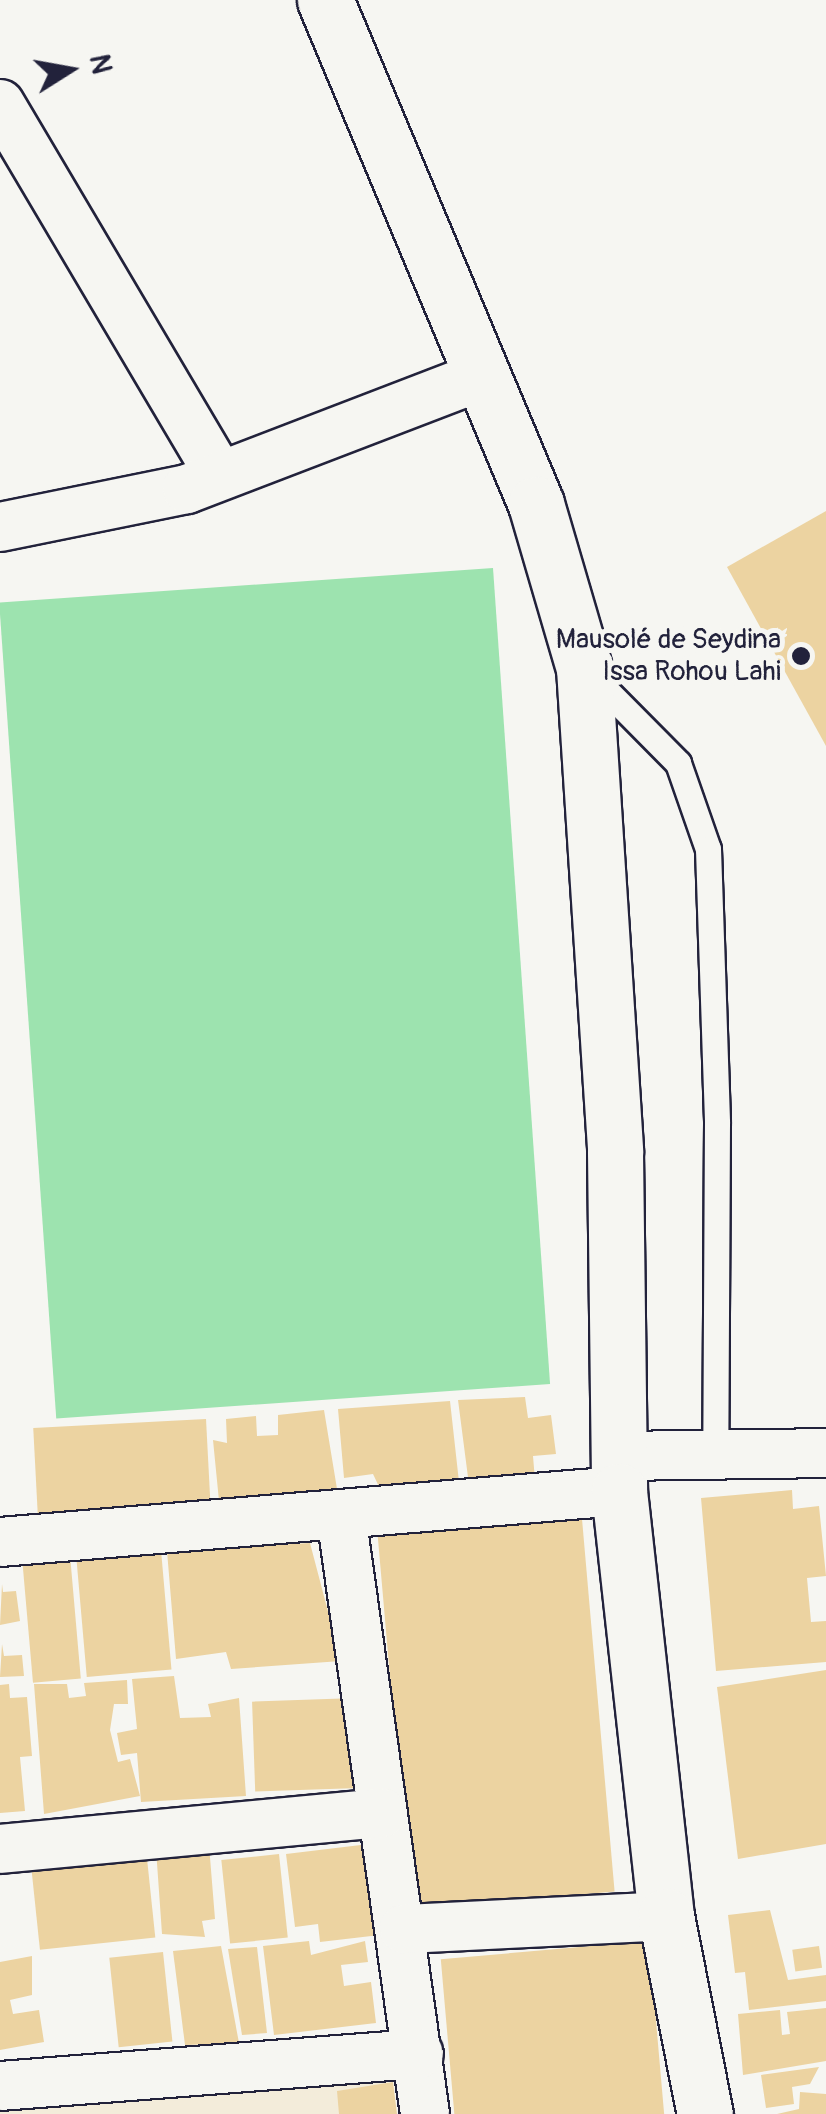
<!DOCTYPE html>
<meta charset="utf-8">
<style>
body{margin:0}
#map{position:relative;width:826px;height:2114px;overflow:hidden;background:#f6f6f2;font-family:Pangolin,sans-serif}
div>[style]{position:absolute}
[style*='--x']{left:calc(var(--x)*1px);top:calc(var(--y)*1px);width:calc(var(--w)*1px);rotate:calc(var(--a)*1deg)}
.built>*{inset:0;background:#f3ecda}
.green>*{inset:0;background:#9de3af;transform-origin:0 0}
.building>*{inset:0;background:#ecd3a1;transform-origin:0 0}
.roads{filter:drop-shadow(2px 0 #22223b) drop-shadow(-2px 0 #22223b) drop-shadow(0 2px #22223b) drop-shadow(0 -2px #22223b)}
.service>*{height:25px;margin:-12.5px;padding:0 12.5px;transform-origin:12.5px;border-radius:12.5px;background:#f6f6f2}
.minor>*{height:48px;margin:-24px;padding:0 24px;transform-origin:24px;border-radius:24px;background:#f6f6f2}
.secondary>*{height:55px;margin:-27.5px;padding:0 27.5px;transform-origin:27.5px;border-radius:27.5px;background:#f6f6f2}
.dots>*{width:28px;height:28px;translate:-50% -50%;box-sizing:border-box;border:5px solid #f6f6f2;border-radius:50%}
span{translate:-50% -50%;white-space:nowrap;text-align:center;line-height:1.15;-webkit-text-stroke:10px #f6f6f2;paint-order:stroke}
.poi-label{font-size:28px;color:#22223b}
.right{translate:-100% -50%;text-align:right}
.north{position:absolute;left:20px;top:20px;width:100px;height:100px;-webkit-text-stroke:8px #f6f6f2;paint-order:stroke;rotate:79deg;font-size:28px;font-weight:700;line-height:40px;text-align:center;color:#22223b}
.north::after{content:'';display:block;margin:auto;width:35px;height:45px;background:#22223b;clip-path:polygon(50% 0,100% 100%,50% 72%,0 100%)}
</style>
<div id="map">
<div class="built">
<i style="clip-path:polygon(387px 2078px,391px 2114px,0 2114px,0 2105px)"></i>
</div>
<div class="green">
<i style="left:493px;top:568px;width:818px;height:495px;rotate:86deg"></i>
</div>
<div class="building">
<i style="clip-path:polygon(826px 511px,826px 746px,727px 567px)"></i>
<i style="clip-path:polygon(525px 1397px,528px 1418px,551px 1415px,556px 1454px,533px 1456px,535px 1480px,469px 1485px,458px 1400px)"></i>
<i style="clip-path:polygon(450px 1401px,460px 1491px,382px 1493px,373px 1474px,344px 1478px,338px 1409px)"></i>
<i style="clip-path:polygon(324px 1410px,339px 1501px,219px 1501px,213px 1440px,227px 1443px,226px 1419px,256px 1416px,257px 1436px,278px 1435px,278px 1415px)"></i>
<i style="left:206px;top:1419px;width:86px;height:173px;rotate:87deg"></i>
<i style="clip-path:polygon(792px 1490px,793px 1509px,819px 1506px,826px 1576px,807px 1578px,811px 1622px,826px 1621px,826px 1662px,716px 1671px,701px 1498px)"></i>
<i style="left:582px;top:1519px;width:374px;height:205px;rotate:85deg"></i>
<i style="clip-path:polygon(310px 1543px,341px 1661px,231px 1669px,226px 1652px,176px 1659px,167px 1551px)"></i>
<i style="left:161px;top:1550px;width:120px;height:85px;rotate:85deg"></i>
<i style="left:70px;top:1555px;width:124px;height:48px;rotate:85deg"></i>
<i style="clip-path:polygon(2px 1584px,3px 1592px,16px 1591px,20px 1621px,0 1625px)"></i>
<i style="clip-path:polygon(2px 1644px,4px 1656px,22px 1655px,24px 1676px,0 1677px)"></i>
<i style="clip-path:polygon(826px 1670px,826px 1844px,738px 1859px,717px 1687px)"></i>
<i style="clip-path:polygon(174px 1676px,180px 1718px,211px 1717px,208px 1704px,239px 1698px,246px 1796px,141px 1802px,137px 1753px,121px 1755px,117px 1733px,137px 1729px,132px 1679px)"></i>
<i style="clip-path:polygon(127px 1680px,128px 1704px,114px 1704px,110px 1730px,118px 1762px,130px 1759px,140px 1796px,44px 1814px,34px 1684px,67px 1684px,69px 1698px,86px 1696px,84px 1683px)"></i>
<i style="clip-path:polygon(9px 1684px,10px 1698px,27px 1697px,32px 1756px,20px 1757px,25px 1811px,0 1813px,0 1685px)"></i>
<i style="left:356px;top:1698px;width:90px;height:104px;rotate:88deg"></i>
<i style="clip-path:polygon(369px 1844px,380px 1935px,320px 1942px,318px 1924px,295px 1927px,286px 1854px)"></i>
<i style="clip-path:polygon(209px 1845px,215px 1919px,202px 1921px,205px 1937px,162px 1934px,156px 1849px)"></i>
<i style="left:146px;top:1849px;width:89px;height:116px;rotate:84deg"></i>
<i style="left:279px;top:1854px;width:84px;height:58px;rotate:84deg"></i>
<i style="clip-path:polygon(770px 1910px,788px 1980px,826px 1975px,826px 2001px,749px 2010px,745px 1972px,735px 1973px,728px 1915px)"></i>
<i style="clip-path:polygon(309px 1941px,311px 1955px,365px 1941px,368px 1962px,341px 1965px,344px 1986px,371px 1982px,376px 2023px,274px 2035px,263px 1946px)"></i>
<i style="left:649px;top:1941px;width:174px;height:209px;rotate:85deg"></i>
<i style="clip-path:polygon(221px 1946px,239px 2043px,185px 2045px,173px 1951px)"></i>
<i style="left:819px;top:1946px;width:22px;height:27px;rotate:82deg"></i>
<i style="clip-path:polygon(257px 1947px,267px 2033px,242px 2035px,228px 1949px)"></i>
<i style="left:163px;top:1952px;width:90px;height:54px;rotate:84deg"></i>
<i style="clip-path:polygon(32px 1956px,32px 1995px,10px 2000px,13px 2014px,39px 2010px,44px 2042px,0 2050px,0 1962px)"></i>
<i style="clip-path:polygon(826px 2008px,826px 2061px,743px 2075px,738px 2014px,780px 2010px,782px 2035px,790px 2034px,787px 2012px)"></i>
<i style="clip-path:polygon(819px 2067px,810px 2084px,792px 2087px,794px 2104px,766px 2108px,761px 2075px)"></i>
<i style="clip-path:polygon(393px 2082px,397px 2114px,339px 2114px,337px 2091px)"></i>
<i style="clip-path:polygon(800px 2092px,826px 2094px,826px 2114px,777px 2114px,799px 2109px)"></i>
</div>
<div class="roads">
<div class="service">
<i style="--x:591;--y:675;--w:124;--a:45.3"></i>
<i style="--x:678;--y:763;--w:91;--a:70.8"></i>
<i style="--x:708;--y:849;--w:274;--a:88.1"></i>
<i style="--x:717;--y:1123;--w:331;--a:90.3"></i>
</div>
<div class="minor">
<i style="--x:0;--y:104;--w:431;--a:59.4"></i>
<i style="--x:0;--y:527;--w:191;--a:-11.5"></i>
<i style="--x:187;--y:489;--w:313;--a:-21"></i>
<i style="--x:618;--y:1456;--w:208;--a:-0.8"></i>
<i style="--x:341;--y:1515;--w:605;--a:82.02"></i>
<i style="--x:0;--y:1542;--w:621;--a:-4.71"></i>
<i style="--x:0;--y:1849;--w:384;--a:-5.4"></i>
<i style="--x:404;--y:1929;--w:262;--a:-2.8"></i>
<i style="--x:0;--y:2086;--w:420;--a:-4.4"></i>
</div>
<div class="secondary">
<i style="--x:325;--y:0;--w:546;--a:67.28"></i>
<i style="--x:536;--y:504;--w:171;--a:73.7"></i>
<i style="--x:584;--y:668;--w:485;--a:86.3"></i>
<i style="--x:615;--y:1152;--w:339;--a:89.3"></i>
<i style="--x:619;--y:1491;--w:428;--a:83.7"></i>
<i style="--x:666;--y:1916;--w:202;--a:78.9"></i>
</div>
</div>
<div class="dots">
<i style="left:801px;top:656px;background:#22223b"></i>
</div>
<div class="poi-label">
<span class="right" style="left:781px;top:656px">Mausolé de Seydina<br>Issa Rohou Lahi</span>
</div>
<div class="north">N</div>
</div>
